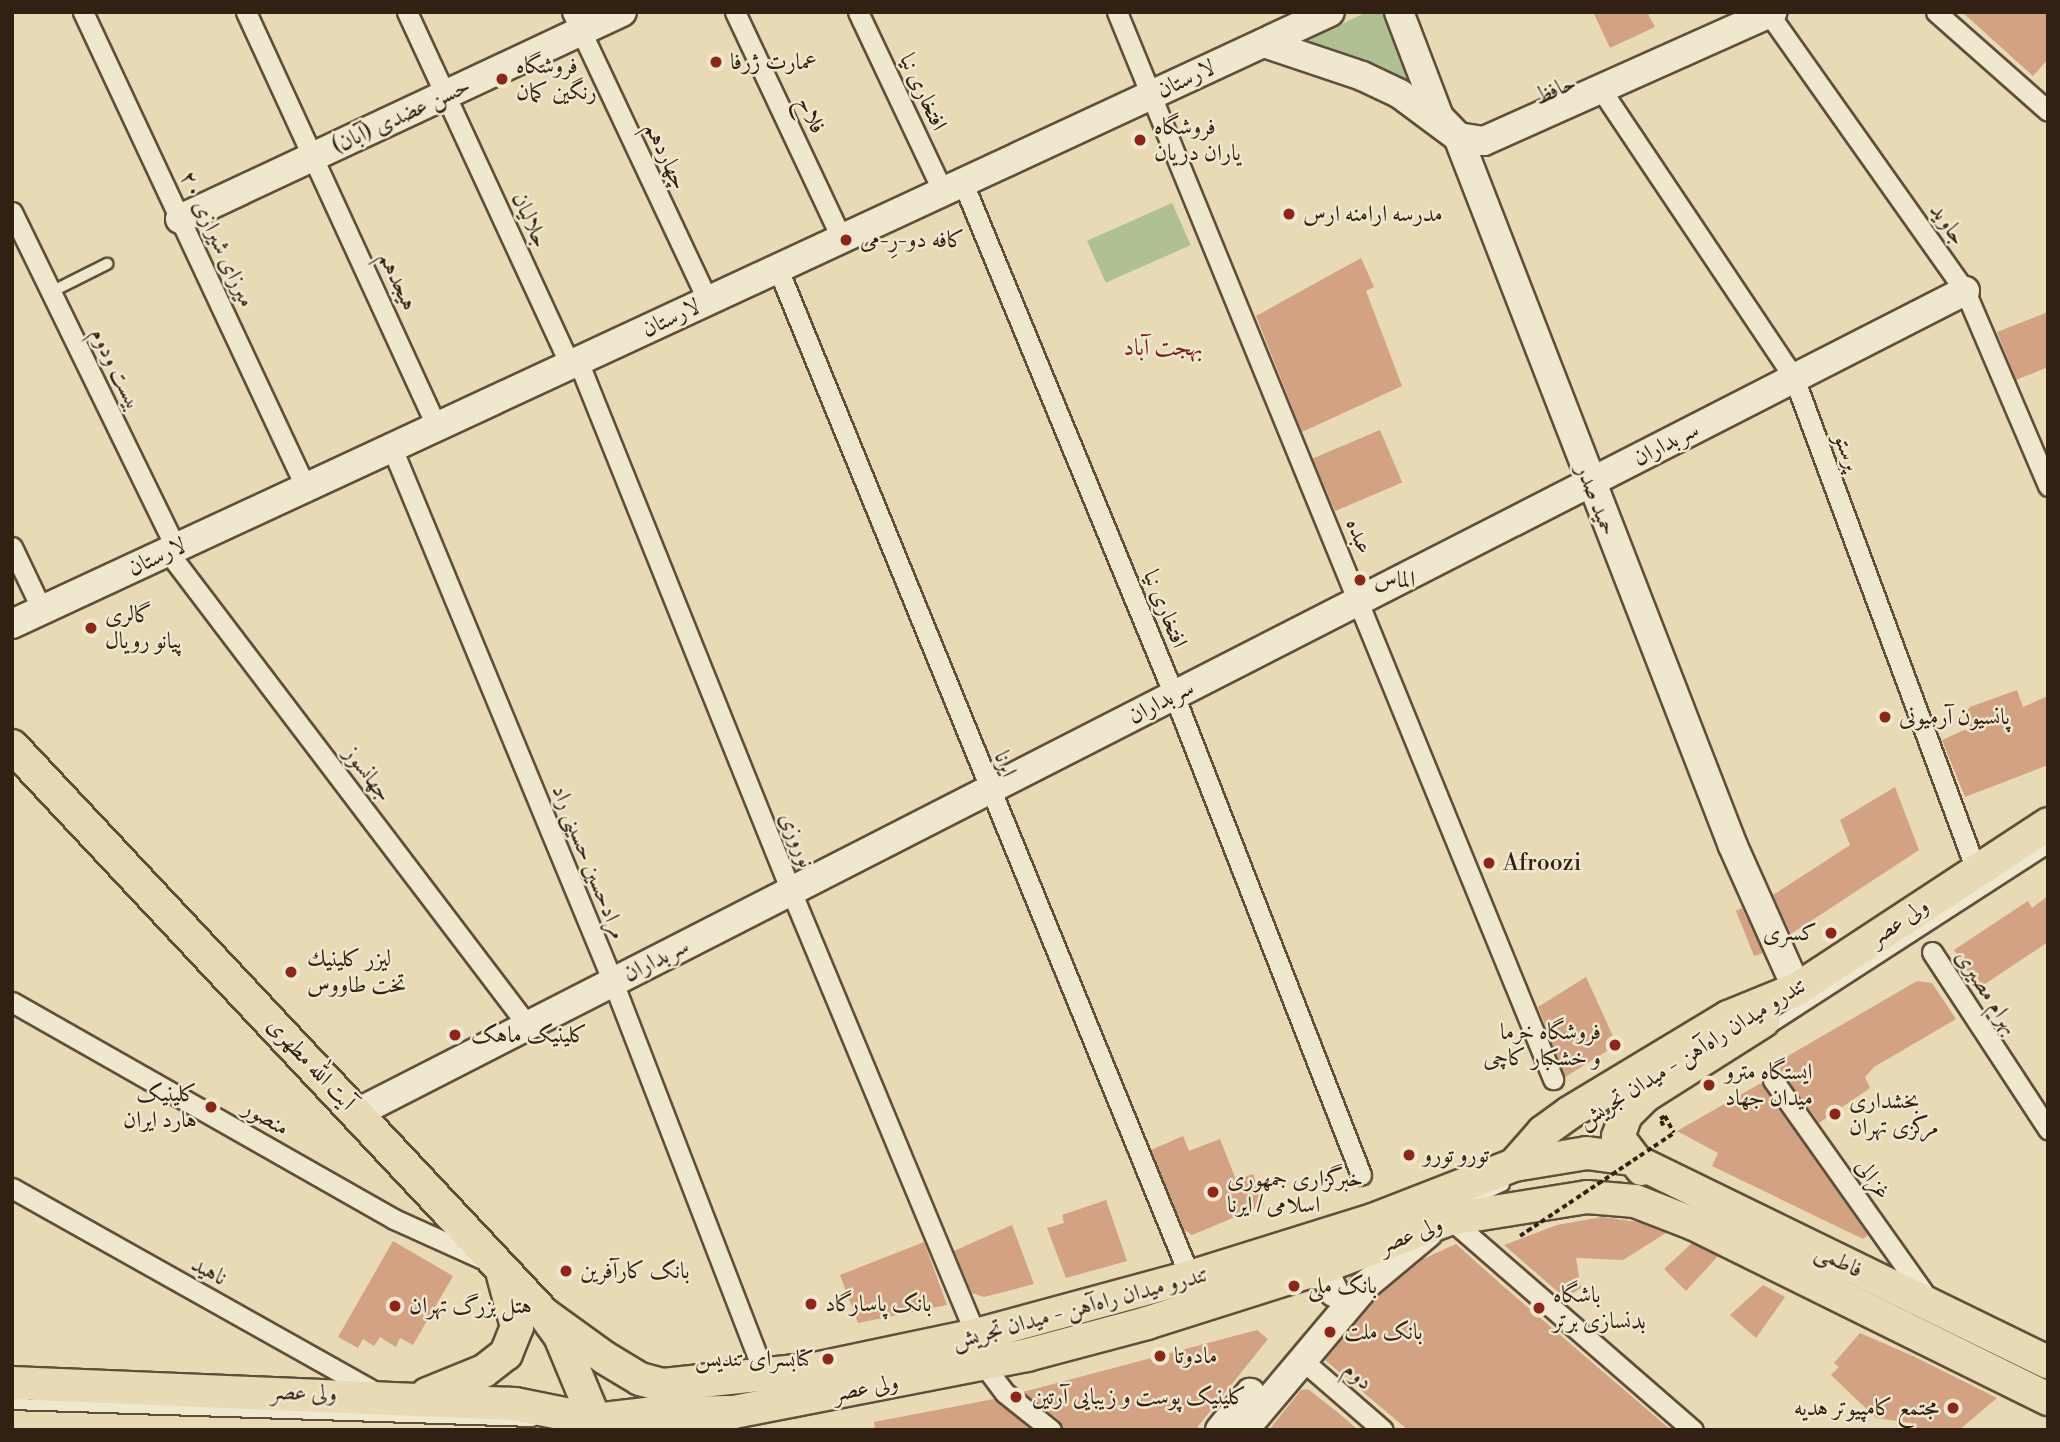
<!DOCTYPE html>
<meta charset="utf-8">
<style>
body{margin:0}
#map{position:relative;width:2060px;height:1442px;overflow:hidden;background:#e7dab4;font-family:"Libre Bodoni",Amiri,serif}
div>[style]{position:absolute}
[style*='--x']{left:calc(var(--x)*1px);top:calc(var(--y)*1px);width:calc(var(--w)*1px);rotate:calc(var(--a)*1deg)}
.green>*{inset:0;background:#afc192;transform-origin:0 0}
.building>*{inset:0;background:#d3a282;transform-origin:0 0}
.path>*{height:3.5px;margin-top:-1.75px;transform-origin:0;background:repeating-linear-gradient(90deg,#322112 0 5px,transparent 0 8.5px)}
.roads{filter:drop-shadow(2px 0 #5f4f3a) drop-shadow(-2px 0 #5f4f3a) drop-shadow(0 2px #5f4f3a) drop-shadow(0 -2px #5f4f3a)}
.lane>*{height:10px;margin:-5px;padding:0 5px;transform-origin:5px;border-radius:5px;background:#efe7ce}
.street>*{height:19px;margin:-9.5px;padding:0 9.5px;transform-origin:9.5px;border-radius:9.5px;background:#efe7ce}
.secondary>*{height:28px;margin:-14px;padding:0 14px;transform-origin:14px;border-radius:14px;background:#efe7ce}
.primary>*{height:32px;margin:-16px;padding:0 16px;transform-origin:16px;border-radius:16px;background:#e7dab4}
.path-bridge>*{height:3.5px;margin-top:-1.75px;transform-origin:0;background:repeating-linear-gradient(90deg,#322112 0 5px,transparent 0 8.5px)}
.dots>*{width:19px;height:19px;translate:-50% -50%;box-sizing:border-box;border:4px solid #efe7ce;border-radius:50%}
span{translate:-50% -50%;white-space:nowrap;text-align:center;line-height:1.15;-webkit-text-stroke:5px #efe7ce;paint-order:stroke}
.poi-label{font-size:23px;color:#322112}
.left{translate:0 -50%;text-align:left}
.right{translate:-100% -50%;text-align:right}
.street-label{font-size:23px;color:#322112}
.neighbourhood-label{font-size:24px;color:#7a1f14}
.frame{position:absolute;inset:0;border:14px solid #322112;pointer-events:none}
</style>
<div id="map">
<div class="green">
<i style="clip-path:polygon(1367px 12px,1386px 12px,1417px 98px,1288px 49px)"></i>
<i style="left:1172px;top:203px;width:46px;height:93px;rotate:66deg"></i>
</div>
<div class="building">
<i style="clip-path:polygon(1593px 12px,1647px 12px,1655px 27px,1610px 48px)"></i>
<i style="clip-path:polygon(1962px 12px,2048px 12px,2048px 59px,2033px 76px)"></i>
<i style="clip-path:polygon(1361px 258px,1374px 287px,1366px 291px,1402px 386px,1302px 432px,1256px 316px)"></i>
<i style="clip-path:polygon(2048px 312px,2048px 367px,2016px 380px,1997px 332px)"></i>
<i style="left:1380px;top:430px;width:57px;height:73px;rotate:67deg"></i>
<i style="clip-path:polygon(2017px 690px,2023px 707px,2048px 696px,2048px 765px,1965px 797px,1942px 740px,1969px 728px,1964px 715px,1970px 707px)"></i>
<i style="clip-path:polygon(1895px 787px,1919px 850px,1791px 934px,1773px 895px,1850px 845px,1840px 820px)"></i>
<i style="clip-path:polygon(2048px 896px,2048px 942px,1979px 988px,1954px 950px,2028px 901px,2032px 908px)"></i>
<i style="clip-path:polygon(1742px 908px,1763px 953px,1754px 956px,1736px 911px)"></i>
<i style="clip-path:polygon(1586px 977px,1617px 1045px,1565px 1077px,1538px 1007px)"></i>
<i style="clip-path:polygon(1917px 981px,1932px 983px,1956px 1019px,1874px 1067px,1865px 1077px,1870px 1088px,1819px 1123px,1776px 1063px)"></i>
<i style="clip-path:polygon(1761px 1083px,1868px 1235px,1863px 1239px,1712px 1166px,1718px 1153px,1677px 1131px)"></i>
<i style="clip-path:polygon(1183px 1136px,1189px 1151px,1220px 1139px,1236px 1180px,1253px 1174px,1264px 1205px,1192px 1235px,1183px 1229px,1151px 1150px)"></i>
<i style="clip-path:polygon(1106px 1200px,1127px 1261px,1066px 1278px,1047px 1228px,1064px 1223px,1062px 1215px)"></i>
<i style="clip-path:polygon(1602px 1217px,1638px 1222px,1666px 1233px,1623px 1260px,1576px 1258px,1581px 1288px,1565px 1298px,1504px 1245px,1557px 1225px)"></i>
<i style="clip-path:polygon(1012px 1225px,1034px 1284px,984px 1297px,972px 1293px,954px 1251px)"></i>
<i style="clip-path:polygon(393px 1241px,453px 1276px,413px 1345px,400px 1338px,396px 1347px,380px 1337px,374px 1346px,363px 1339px,358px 1348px,338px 1337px)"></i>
<i style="clip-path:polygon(924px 1242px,947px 1305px,858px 1323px,840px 1275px)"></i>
<i style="clip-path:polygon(1692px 1243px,1718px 1256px,1686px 1291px,1664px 1269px)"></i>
<i style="clip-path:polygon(1456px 1244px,1503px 1286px,1671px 1430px,1408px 1430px,1325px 1360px,1380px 1295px,1423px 1259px)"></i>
<i style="clip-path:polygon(1763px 1285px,1785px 1297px,1756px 1338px,1730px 1315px)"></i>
<i style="clip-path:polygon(1257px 1330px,1268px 1339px,1195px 1430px,1063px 1430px,1059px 1420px,1023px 1392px)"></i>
<i style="clip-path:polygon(1860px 1333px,1915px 1357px,1997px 1398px,1959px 1430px,1918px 1430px,1911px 1423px,1876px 1418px,1831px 1375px,1839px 1367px,1834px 1363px)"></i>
<i style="clip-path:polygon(1308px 1389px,1341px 1415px,1358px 1430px,1269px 1430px,1301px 1390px)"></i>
<i style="clip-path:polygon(994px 1399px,1031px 1430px,875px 1430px,874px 1422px)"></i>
</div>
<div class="path">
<i style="--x:1663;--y:1126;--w:8;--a:-113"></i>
<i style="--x:1660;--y:1119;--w:6;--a:-31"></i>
<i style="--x:1665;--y:1116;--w:19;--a:62"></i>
</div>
<div class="roads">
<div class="lane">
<i style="--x:51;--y:292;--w:63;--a:-26.6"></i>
<i style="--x:1770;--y:1028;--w:331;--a:-32.9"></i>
<i style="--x:1464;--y:1204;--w:44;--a:-25.4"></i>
<i style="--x:12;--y:1404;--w:521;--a:1.87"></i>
</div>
<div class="street">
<i style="--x:83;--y:12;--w:526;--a:64.9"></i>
<i style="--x:246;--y:12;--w:457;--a:65.3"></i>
<i style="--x:407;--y:12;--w:389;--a:65.2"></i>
<i style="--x:572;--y:12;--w:319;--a:64.8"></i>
<i style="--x:735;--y:12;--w:251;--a:64.8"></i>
<i style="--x:858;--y:12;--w:199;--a:64.7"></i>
<i style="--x:1117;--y:12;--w:1153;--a:67.77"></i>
<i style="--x:1936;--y:12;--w:149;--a:41.5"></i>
<i style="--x:1769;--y:14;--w:339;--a:54.7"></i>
<i style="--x:1965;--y:291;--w:212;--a:66.9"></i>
<i style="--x:1600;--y:88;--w:349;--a:56.2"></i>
<i style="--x:1794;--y:378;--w:525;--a:69.7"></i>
<i style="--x:963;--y:183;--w:554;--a:67.6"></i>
<i style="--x:1174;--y:695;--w:515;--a:68.71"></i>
<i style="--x:12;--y:212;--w:374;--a:64"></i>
<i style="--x:778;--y:269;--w:1089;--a:67.77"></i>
<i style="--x:578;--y:361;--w:571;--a:68.11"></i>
<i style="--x:791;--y:891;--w:481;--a:67.4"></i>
<i style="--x:392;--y:448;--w:578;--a:67.52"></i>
<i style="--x:613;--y:982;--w:421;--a:68.9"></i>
<i style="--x:12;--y:547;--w:70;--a:64.5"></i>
<i style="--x:168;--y:552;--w:595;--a:52.78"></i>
<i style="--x:1932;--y:952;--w:212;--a:56.8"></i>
<i style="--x:12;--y:1002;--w:439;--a:29.6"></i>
<i style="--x:394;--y:1219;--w:102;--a:24.3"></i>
<i style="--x:1773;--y:1080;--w:270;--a:54.7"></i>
<i style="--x:12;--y:1188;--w:420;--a:29.3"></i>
<i style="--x:1450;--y:1219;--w:322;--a:41"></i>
<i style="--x:1301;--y:1359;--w:108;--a:40.9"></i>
<i style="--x:983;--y:1364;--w:36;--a:53"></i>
<i style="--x:1005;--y:1393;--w:59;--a:38.8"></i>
</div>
<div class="secondary">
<i style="--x:1399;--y:12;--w:112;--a:69.1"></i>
<i style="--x:1439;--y:117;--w:28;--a:46"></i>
<i style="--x:1458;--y:137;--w:760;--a:68.8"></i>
<i style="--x:1733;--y:846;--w:157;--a:65.9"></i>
<i style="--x:1264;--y:43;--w:103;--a:18.6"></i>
<i style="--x:1362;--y:76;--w:42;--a:25.3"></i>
<i style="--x:1400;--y:94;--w:72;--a:36.6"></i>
<i style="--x:1458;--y:137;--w:26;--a:9"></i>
<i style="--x:1484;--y:141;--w:316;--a:-24.1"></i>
<i style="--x:180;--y:219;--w:488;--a:-25.1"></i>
<i style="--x:12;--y:624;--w:1453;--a:-24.91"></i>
<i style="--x:357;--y:1113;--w:1806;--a:-27.08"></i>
<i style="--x:1301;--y:1274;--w:25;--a:2"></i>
<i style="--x:1326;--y:1275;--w:19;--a:65"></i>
<i style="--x:1220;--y:1430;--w:48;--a:-51"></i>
<i style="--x:1244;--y:1430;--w:192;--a:-49.9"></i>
<i style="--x:1368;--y:1283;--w:78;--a:-39.8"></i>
</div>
<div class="primary">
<i style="--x:12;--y:746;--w:778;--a:46.87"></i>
<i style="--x:544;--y:1314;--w:27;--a:54"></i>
<i style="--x:560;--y:1336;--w:91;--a:67.4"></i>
<i style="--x:1514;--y:1165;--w:44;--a:-48.7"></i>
<i style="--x:1543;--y:1132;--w:32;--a:-36"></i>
<i style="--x:1569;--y:1113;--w:186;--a:-31.1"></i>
<i style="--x:1728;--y:1017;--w:74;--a:-22.1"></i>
<i style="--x:1797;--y:989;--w:300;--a:-33.3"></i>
<i style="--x:1642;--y:1169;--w:40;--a:-127"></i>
<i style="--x:1618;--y:1137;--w:23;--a:-70"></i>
<i style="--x:1626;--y:1115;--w:27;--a:-45"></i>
<i style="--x:1645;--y:1096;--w:140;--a:-32.4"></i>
<i style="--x:544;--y:1314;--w:75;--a:35.8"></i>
<i style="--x:605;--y:1358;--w:41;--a:31"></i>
<i style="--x:640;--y:1379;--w:24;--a:15"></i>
<i style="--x:663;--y:1385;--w:153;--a:-6"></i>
<i style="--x:815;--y:1369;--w:165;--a:-11.9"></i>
<i style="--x:976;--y:1335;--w:222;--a:-15.2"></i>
<i style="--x:1190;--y:1277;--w:192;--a:-17.3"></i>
<i style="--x:1373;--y:1220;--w:151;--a:-21.3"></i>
<i style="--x:1514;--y:1165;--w:74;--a:-9.3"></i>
<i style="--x:1587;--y:1153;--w:44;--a:7.8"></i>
<i style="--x:1631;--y:1159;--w:464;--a:26"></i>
<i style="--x:12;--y:1383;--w:503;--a:2.39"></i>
<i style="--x:515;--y:1404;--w:82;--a:11.3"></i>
<i style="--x:595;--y:1420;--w:58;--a:-6.9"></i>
<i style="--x:653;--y:1413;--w:81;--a:-0.7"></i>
<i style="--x:734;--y:1412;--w:298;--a:-11"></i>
<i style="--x:1027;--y:1355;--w:124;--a:-14.9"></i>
<i style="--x:1147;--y:1323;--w:182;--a:-17.6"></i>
<i style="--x:1320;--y:1268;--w:139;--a:-20.7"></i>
<i style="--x:1450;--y:1219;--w:139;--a:-9.1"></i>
<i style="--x:1587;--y:1197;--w:48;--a:4.8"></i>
<i style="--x:1635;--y:1201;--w:63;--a:21.3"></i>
<i style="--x:1694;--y:1224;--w:395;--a:26.3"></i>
<i style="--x:427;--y:1394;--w:61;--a:-22"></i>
<i style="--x:484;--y:1371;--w:28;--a:-38"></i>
<i style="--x:506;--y:1354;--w:29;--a:-68"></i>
<i style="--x:517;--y:1327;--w:54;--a:-105.1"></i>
</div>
</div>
<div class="path-bridge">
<i style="--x:1520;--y:1236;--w:185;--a:-33.8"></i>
</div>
<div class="dots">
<i style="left:716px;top:62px;background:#8f2418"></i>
<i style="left:502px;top:79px;background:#8f2418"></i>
<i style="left:1140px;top:140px;background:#8f2418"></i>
<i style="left:1289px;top:214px;background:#8f2418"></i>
<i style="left:846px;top:240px;background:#8f2418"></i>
<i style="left:1360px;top:580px;background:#8f2418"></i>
<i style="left:91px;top:628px;background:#8f2418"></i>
<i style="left:1885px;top:717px;background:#8f2418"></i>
<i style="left:1489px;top:863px;background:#8f2418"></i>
<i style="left:1831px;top:933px;background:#8f2418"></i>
<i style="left:291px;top:972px;background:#8f2418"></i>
<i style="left:455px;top:1035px;background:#8f2418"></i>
<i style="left:1615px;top:1045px;background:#8f2418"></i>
<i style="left:1709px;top:1085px;background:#8f2418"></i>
<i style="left:211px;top:1107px;background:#8f2418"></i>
<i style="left:1835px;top:1114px;background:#8f2418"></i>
<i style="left:1409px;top:1155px;background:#8f2418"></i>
<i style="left:1213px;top:1192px;background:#8f2418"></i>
<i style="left:566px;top:1271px;background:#8f2418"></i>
<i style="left:1294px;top:1286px;background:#8f2418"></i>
<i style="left:811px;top:1304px;background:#8f2418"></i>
<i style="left:395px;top:1306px;background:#8f2418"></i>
<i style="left:1539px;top:1308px;background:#8f2418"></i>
<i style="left:1330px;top:1332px;background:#8f2418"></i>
<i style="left:1160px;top:1356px;background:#8f2418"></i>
<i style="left:828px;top:1359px;background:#8f2418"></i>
<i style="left:1016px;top:1397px;background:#8f2418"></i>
<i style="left:1953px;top:1408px;background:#8f2418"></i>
</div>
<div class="poi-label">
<span class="left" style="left:730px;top:62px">عمارت ژرفا</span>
<span class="left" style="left:516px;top:79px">فروشگاه<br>رنگین کمان</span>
<span class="left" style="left:1154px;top:140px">فروشگاه<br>یاران دریان</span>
<span class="left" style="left:1303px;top:214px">مدرسه ارامنه ارس</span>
<span class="left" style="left:860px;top:240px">کافه دو-رِ-می</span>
<span class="left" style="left:1374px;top:580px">الماس</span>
<span class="left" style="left:105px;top:628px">گالری<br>پیانو رویال</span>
<span class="left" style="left:1899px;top:717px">پانسیون آرمیونی</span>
<span class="left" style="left:1503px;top:863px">Afroozi</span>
<span class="right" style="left:1817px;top:933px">كسرى</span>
<span class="left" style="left:307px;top:972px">ليزر كلينيك<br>تخت طاووس</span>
<span class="right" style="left:1601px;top:1045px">فروشگاه خرما<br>و خشکبار کاچی</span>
<span class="left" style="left:471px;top:1035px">کلینیک ماهک</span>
<span class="left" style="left:1725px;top:1085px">ایستگاه مترو<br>میدان جهاد</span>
<span class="right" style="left:197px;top:1107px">کلینیک<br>هارد ایران</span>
<span class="left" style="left:1849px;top:1114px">بخشداری<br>مرکزی تهران</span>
<span class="left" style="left:1423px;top:1155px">تورو تورو</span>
<span class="left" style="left:1227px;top:1192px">خبرگزاری جمهوری<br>اسلامی / ایرنا</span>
<span class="left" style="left:580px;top:1271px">بانک کارآفرین</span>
<span class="left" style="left:1308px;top:1286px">بانک ملی</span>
<span class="left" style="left:1553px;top:1308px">باشگاه<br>بدنسازی برتر</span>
<span class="left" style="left:825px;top:1304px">بانک پاسارگاد</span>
<span class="left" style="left:409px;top:1306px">هتل بزرگ تهران</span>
<span class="left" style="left:1344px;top:1332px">بانک ملت</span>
<span class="left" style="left:1174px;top:1356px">مادوتا</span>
<span class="right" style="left:814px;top:1359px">کتابسرای تندیس</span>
<span class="left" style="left:1032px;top:1397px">کلینیک پوست و زیبایی آرتین</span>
<span class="right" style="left:1939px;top:1408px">مجتمع کامپیوتر هدیه</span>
</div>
<div class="street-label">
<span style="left:1186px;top:79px;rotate:-25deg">لارستان</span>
<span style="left:1555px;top:90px;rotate:-25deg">حافظ</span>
<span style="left:923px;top:92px;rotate:65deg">افتخاری نیا</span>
<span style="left:811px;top:115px;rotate:65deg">فلاح</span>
<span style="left:401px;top:116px;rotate:-25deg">حسن عضدی (آبان)</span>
<span style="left:666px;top:156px;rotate:65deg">چهاردهم</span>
<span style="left:530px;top:220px;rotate:65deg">جلالیان</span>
<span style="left:1948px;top:224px;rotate:55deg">جاوید</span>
<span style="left:217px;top:239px;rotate:65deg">میرزای شیرازی ۲۰</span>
<span style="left:398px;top:281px;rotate:65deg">هیجدهم</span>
<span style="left:671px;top:318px;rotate:-25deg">لارستان</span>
<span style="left:116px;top:369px;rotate:64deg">بیست ودوم</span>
<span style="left:1666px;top:444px;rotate:-27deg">سربداران</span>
<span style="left:1847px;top:452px;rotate:70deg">پرستو</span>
<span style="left:1596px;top:500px;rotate:69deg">حمید صدر</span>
<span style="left:1359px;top:536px;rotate:68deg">عبده</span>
<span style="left:157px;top:557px;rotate:-25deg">لارستان</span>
<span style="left:1165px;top:609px;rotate:68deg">افتخاری نیا</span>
<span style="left:1161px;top:702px;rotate:-27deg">سربداران</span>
<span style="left:1005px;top:764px;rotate:68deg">ايرنا</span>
<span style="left:368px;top:774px;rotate:53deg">جهانسوز</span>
<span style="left:797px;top:840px;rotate:68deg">نوروزی</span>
<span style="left:589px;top:862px;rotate:68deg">مرادحسین حسینی راد</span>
<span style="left:1899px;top:922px;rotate:-34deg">ولی عصر</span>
<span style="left:656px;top:960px;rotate:-27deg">سربداران</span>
<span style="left:1987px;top:992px;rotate:57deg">بهرام مصیری</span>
<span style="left:1692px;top:1053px;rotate:-32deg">تندرو میدان راه‌آهن - میدان تجریش</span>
<span style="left:311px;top:1064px;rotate:47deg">آیت الله مطهری</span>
<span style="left:266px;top:1118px;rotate:30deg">منصور</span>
<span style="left:1873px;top:1179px;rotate:55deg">غزالی</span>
<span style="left:1411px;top:1235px;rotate:-21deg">ولی عصر</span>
<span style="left:1839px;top:1261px;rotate:26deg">فاطمی</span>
<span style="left:209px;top:1271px;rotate:29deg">ناهید</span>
<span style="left:1080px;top:1308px;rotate:-15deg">تندرو میدان راه‌آهن - میدان تجریش</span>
<span style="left:1358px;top:1376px;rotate:41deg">دوم</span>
<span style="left:866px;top:1388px;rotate:-11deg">ولی عصر</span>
<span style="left:304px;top:1393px;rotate:2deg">ولی عصر</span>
</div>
<div class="neighbourhood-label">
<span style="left:1163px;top:349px">بهجت آباد</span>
</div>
<div class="frame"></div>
</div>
